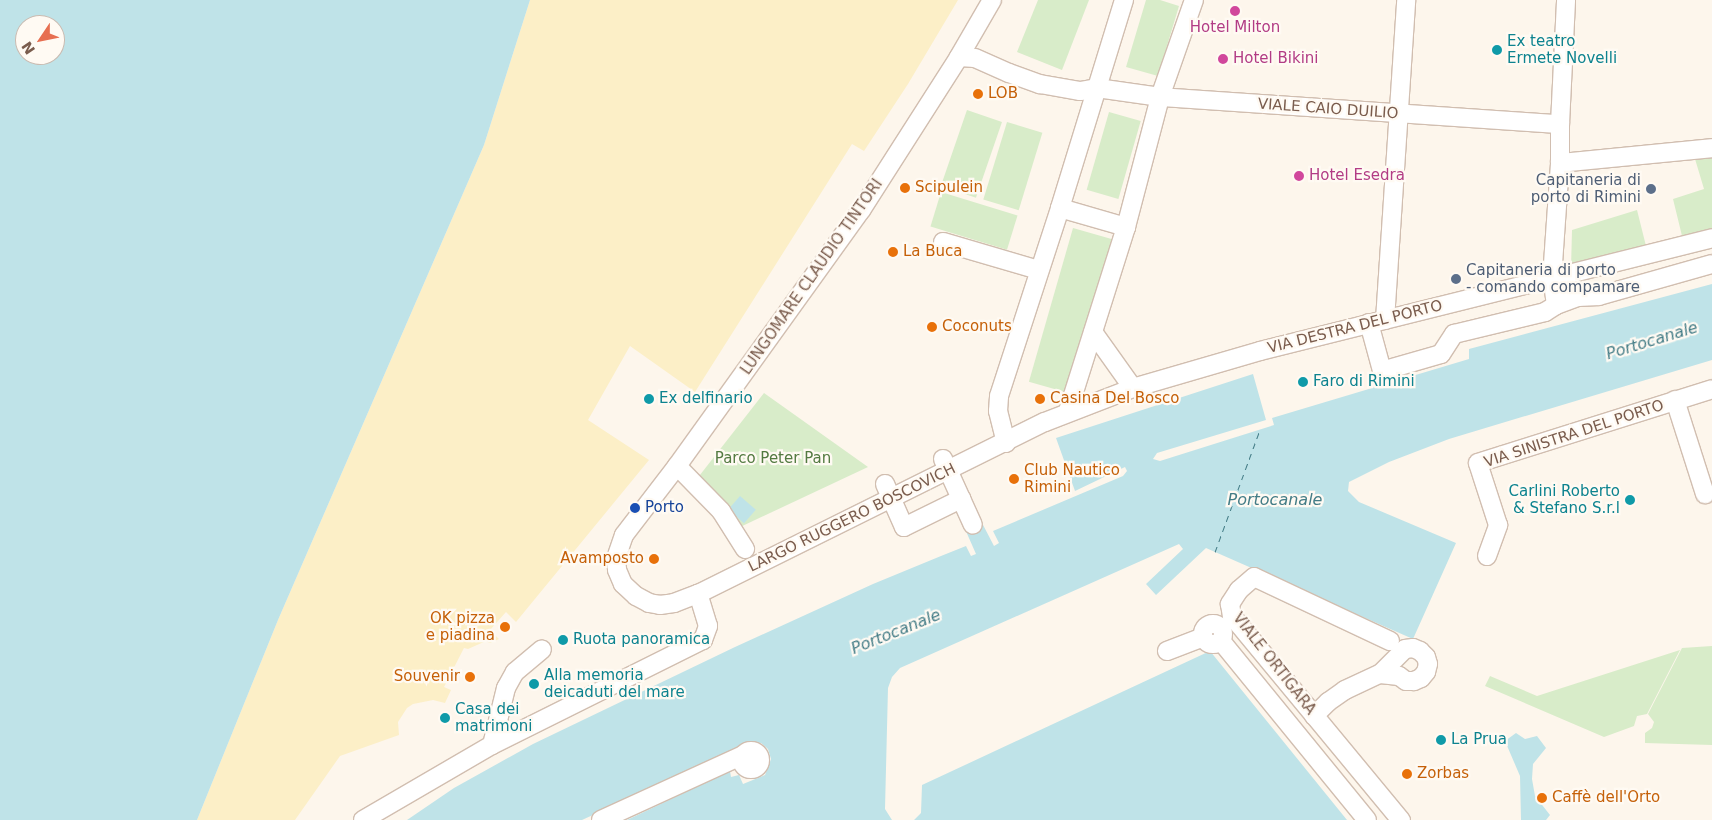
<!DOCTYPE html>
<meta charset="utf-8">
<style>
body{margin:0}
#map{position:relative;width:1712px;height:820px;overflow:hidden;background:#fdf6ec;font-family:"DejaVu Sans",sans-serif}
div>[style]{position:absolute}
[style*='--x']{left:calc(var(--x)*1px);top:calc(var(--y)*1px);width:calc(var(--w)*1px);rotate:calc(var(--a)*1deg)}
.green>*{inset:0;background:#d8ecc9;transform-origin:0 0}
.sand>*{inset:0;background:#fcefc7}
.water>*{inset:0;background:#bfe3e8;transform-origin:0 0}
.ferry>*{height:1px;margin-top:-0.5px;transform-origin:0;background:repeating-linear-gradient(90deg,#437c86 0 6px,transparent 0 11px)}
.roads{filter:drop-shadow(1px 0 #d1beb0) drop-shadow(-1px 0 #d1beb0) drop-shadow(0 1px #d1beb0) drop-shadow(0 -1px #d1beb0)}
.minor>*{height:18px;margin:-9px;padding:0 9px;transform-origin:9px;border-radius:9px;background:#fff}
.minor>.ring{margin:-9px;padding:0;box-sizing:content-box;background:none;border:18px solid #fff;border-radius:50%}
.dots>*{width:14px;height:14px;translate:-50% -50%;box-sizing:border-box;border:2px solid #fffaf3;border-radius:50%}
span{translate:-50% -50%;white-space:nowrap;text-align:center;line-height:1.15;-webkit-text-stroke:4.5px #fffaf3;paint-order:stroke}
.hotel-label{font-size:15px;color:#b23c85}
.left{translate:0 -50%;text-align:left}
.culture-label{font-size:15px;color:#0d838f}
.right{translate:-100% -50%;text-align:right}
.food-label{font-size:15px;color:#c56008}
.street-label{font-size:15px;color:#7a5c4d}
.service-label{font-size:15px;color:#4e5e75}
.park-label{font-size:15px;color:#537a41}
.transit-label{font-size:15px;color:#164399}
.water-label{font-size:16px;color:#437c86;font-style:italic}
.north{position:absolute;left:15px;top:15px;width:50px;height:50px;box-sizing:border-box;background:#fffaf3;border:1px solid #cabbb1;border-radius:50%;rotate:236deg;font-size:14px;font-weight:700;line-height:20px;text-align:center;color:#7a5c4d}
.north::after{content:'';display:block;margin:auto;width:18px;height:22px;background:#e76f51;clip-path:polygon(50% 0,100% 100%,50% 72%,0 100%)}
</style>
<div id="map">
<div class="green">
<i style="clip-path:polygon(1038px 0,1089px 0,1062px 70px,1017px 52px)"></i>
<i style="clip-path:polygon(1146px 0,1160px 0,1179px 6px,1158px 76px,1126px 67px)"></i>
<i style="left:967px;top:110px;width:37px;height:80px;rotate:19deg"></i>
<i style="left:1109px;top:112px;width:33px;height:81px;rotate:16deg"></i>
<i style="left:1007px;top:122px;width:37px;height:81px;rotate:17deg"></i>
<i style="clip-path:polygon(1712px 157px,1712px 233px,1683px 240px,1673px 199px,1704px 189px,1695px 159px)"></i>
<i style="left:941px;top:192px;width:80px;height:36px;rotate:17deg"></i>
<i style="clip-path:polygon(1637px 210px,1647px 250px,1571px 269px,1572px 230px)"></i>
<i style="left:1073px;top:228px;width:41px;height:160px;rotate:16deg"></i>
<i style="clip-path:polygon(764px 393px,868px 467px,736px 529px,696px 480px)"></i>
<i style="clip-path:polygon(1712px 646px,1712px 745px,1645px 743px,1645px 733px,1652px 728px,1654px 722px,1648px 714px,1682px 648px)"></i>
<i style="clip-path:polygon(1680px 650px,1647px 714px,1637px 716px,1634px 726px,1604px 737px,1485px 686px,1490px 676px,1537px 696px)"></i>
</div>
<div class="sand">
<i style="clip-path:polygon(530px 0,958px 0,908px 84px,864px 151px,852px 144px,695px 392px,630px 346px,588px 420px,649px 460px,516px 622px,506px 612px,490px 630px,499px 639px,490px 643px,486px 641px,468px 649px,464px 648px,444px 687px,451px 690px,445px 703px,433px 700px,413px 704px,407px 708px,398px 722px,399px 735px,340px 756px,295px 820px,197px 820px,278px 620px,484px 145px)"></i>
</div>
<div class="water">
<i style="clip-path:polygon(evenodd,0 0,530px 0,484px 145px,278px 620px,197px 820px,0 820px,0 0,25px 25px,55px 25px,55px 55px,25px 55px,25px 25px)"></i>
<i style="clip-path:polygon(1712px 284px,1712px 360px,1449px 439px,1389px 462px,1349px 482px,1348px 491px,1359px 502px,1456px 543px,1413px 639px,1206px 548px,1156px 595px,1146px 584px,1183px 549px,1179px 544px,900px 668px,892px 677px,888px 688px,885px 809px,892px 820px,627px 820px,730px 771px,731px 777px,739px 775px,743px 784px,765px 775px,771px 759px,768px 749px,761px 743px,752px 742px,582px 820px,407px 820px,454px 788px,533px 744px,735px 647px,873px 584px,941px 556px,966px 546px,971px 556px,976px 554px,965px 529px,981px 521px,994px 546px,999px 543px,993px 531px,1123px 476px,1127px 471px,1125px 467px,1075px 491px,1056px 438px,1253px 374px,1266px 420px,1157px 453px,1153px 459px,1160px 461px,1274px 425px,1272px 418px,1469px 359px,1469px 349px)"></i>
<i style="left:740px;top:496px;width:21px;height:18px;rotate:41deg"></i>
<i style="clip-path:polygon(1210px 651px,1347px 820px,914px 820px,921px 813px,922px 785px)"></i>
<i style="clip-path:polygon(1516px 733px,1525px 739px,1537px 736px,1546px 748px,1533px 764px,1532px 779px,1535px 796px,1550px 815px,1546px 820px,1521px 820px,1520px 776px,1505px 741px)"></i>
</div>
<div class="ferry">
<i style="--x:1215;--y:552;--w:130;--a:-69.8"></i>
</div>
<div class="roads">
<div class="minor">
<i style="--x:992;--y:0;--w:66;--a:120.1"></i>
<i style="--x:959;--y:57;--w:182;--a:122.6"></i>
<i style="--x:861;--y:210;--w:315;--a:125.7"></i>
<i style="--x:677;--y:466;--w:87;--a:127.5"></i>
<i style="--x:624;--y:535;--w:24;--a:109"></i>
<i style="--x:616;--y:558;--w:12;--a:85"></i>
<i style="--x:617;--y:570;--w:15;--a:67"></i>
<i style="--x:623;--y:584;--w:18;--a:43"></i>
<i style="--x:636;--y:596;--w:15;--a:28"></i>
<i style="--x:649;--y:603;--w:11;--a:10"></i>
<i style="--x:660;--y:605;--w:14;--a:-8"></i>
<i style="--x:674;--y:603;--w:26;--a:-21"></i>
<i style="--x:698;--y:594;--w:387;--a:-26.4"></i>
<i style="--x:1045;--y:422;--w:94;--a:-21.1"></i>
<i style="--x:1133;--y:388;--w:132;--a:-16.2"></i>
<i style="--x:1260;--y:351;--w:466;--a:-14"></i>
<i style="--x:959;--y:57;--w:16;--a:4"></i>
<i style="--x:975;--y:58;--w:37;--a:24"></i>
<i style="--x:1009;--y:73;--w:33;--a:20"></i>
<i style="--x:1040;--y:84;--w:41;--a:9.9"></i>
<i style="--x:1080;--y:91;--w:17;--a:-10"></i>
<i style="--x:1097;--y:88;--w:64;--a:8.1"></i>
<i style="--x:1160;--y:97;--w:401;--a:3.9"></i>
<i style="--x:1560;--y:163;--w:153;--a:-5.6"></i>
<i style="--x:1060;--y:208;--w:69;--a:16.1"></i>
<i style="--x:943;--y:242;--w:100;--a:16.3"></i>
<i style="--x:1556;--y:305;--w:27;--a:-98"></i>
<i style="--x:1552;--y:278;--w:115;--a:-86"></i>
<i style="--x:1560;--y:163;--w:39;--a:-90"></i>
<i style="--x:1560;--y:124;--w:124;--a:-87.2"></i>
<i style="--x:1385;--y:320;--w:321;--a:-86.2"></i>
<i style="--x:1369;--y:323;--w:50;--a:74.8"></i>
<i style="--x:1382;--y:371;--w:61;--a:-16.1"></i>
<i style="--x:1441;--y:354;--w:24;--a:-57"></i>
<i style="--x:1454;--y:334;--w:94;--a:-13.6"></i>
<i style="--x:1545;--y:312;--w:13;--a:-32"></i>
<i style="--x:1556;--y:305;--w:23;--a:-20"></i>
<i style="--x:1578;--y:297;--w:21;--a:-3"></i>
<i style="--x:1599;--y:296;--w:117;--a:-15.8"></i>
<i style="--x:1093;--y:332;--w:69;--a:54.5"></i>
<i style="--x:1675;--y:400;--w:99;--a:72.3"></i>
<i style="--x:1068;--y:411;--w:193;--a:-72.5"></i>
<i style="--x:1126;--y:227;--w:134;--a:-75.3"></i>
<i style="--x:1160;--y:97;--w:103;--a:-70.7"></i>
<i style="--x:1006;--y:443;--w:33;--a:-104"></i>
<i style="--x:998;--y:411;--w:15;--a:-86"></i>
<i style="--x:999;--y:396;--w:198;--a:-72"></i>
<i style="--x:1060;--y:208;--w:218;--a:-72.9"></i>
<i style="--x:943;--y:459;--w:72;--a:65.6"></i>
<i style="--x:677;--y:466;--w:63;--a:45.6"></i>
<i style="--x:721;--y:511;--w:45;--a:57.7"></i>
<i style="--x:885;--y:484;--w:47;--a:66.2"></i>
<i style="--x:904;--y:527;--w:64;--a:-26.2"></i>
<i style="--x:1487;--y:556;--w:33;--a:-70"></i>
<i style="--x:1498;--y:525;--w:65;--a:-107.9"></i>
<i style="--x:1478;--y:463;--w:245;--a:-17.5"></i>
<i class="ring" style="left:1203px;top:624px;width:2px;height:2px"></i>
<i style="--x:1221;--y:641;--w:231;--a:50.8"></i>
<i style="--x:1390;--y:641;--w:150;--a:-154.8"></i>
<i style="--x:1254;--y:577;--w:20;--a:139"></i>
<i style="--x:1239;--y:590;--w:17;--a:123"></i>
<i style="--x:1230;--y:604;--w:12;--a:81"></i>
<i style="--x:1232;--y:616;--w:265;--a:50.4"></i>
<i style="--x:1167;--y:651;--w:39;--a:-21"></i>
<i style="--x:1314;--y:716;--w:20;--a:-45"></i>
<i style="--x:1328;--y:702;--w:21;--a:-35"></i>
<i style="--x:1345;--y:690;--w:38;--a:-25"></i>
<i style="--x:1380;--y:674;--w:35;--a:-45"></i>
<i style="--x:1405;--y:649;--w:8;--a:-7"></i>
<i style="--x:1413;--y:648;--w:8;--a:23"></i>
<i style="--x:1420;--y:651;--w:8;--a:45"></i>
<i style="--x:1426;--y:657;--w:7;--a:74"></i>
<i style="--x:1428;--y:664;--w:8;--a:104"></i>
<i style="--x:1426;--y:672;--w:8;--a:130"></i>
<i style="--x:1421;--y:678;--w:8;--a:157"></i>
<i style="--x:1414;--y:681;--w:8;--a:180"></i>
<i style="--x:1406;--y:681;--w:9;--a:-144"></i>
<i style="--x:1399;--y:676;--w:19;--a:-174"></i>
<i style="--x:492;--y:745;--w:236;--a:-26.5"></i>
<i style="--x:703;--y:640;--w:15;--a:-70"></i>
<i style="--x:708;--y:626;--w:34;--a:-107"></i>
<i class="ring" style="left:742px;top:751px;width:0;height:0"></i>
<i style="--x:363;--y:820;--w:149;--a:-30.2"></i>
<i style="--x:492;--y:745;--w:59;--a:-76.2"></i>
<i style="--x:506;--y:688;--w:18;--a:-61"></i>
<i style="--x:515;--y:672;--w:35;--a:-40"></i>
<i style="--x:601;--y:820;--w:156;--a:-24.6"></i>
</div>
</div>
<div class="dots">
<i style="left:1235px;top:11px;background:#d1479c"></i>
<i style="left:1497px;top:50px;background:#0f9aa8"></i>
<i style="left:1223px;top:59px;background:#d1479c"></i>
<i style="left:978px;top:94px;background:#e8710a"></i>
<i style="left:1299px;top:176px;background:#d1479c"></i>
<i style="left:905px;top:188px;background:#e8710a"></i>
<i style="left:1651px;top:189px;background:#5c6f8a"></i>
<i style="left:893px;top:252px;background:#e8710a"></i>
<i style="left:1456px;top:279px;background:#5c6f8a"></i>
<i style="left:932px;top:327px;background:#e8710a"></i>
<i style="left:1303px;top:382px;background:#0f9aa8"></i>
<i style="left:649px;top:399px;background:#0f9aa8"></i>
<i style="left:1040px;top:399px;background:#e8710a"></i>
<i style="left:1014px;top:479px;background:#e8710a"></i>
<i style="left:1630px;top:500px;background:#0f9aa8"></i>
<i style="left:635px;top:508px;background:#1a4fb4"></i>
<i style="left:654px;top:559px;background:#e8710a"></i>
<i style="left:505px;top:627px;background:#e8710a"></i>
<i style="left:563px;top:640px;background:#0f9aa8"></i>
<i style="left:470px;top:677px;background:#e8710a"></i>
<i style="left:534px;top:684px;background:#0f9aa8"></i>
<i style="left:445px;top:718px;background:#0f9aa8"></i>
<i style="left:1441px;top:740px;background:#0f9aa8"></i>
<i style="left:1407px;top:774px;background:#e8710a"></i>
<i style="left:1542px;top:798px;background:#e8710a"></i>
</div>
<div class="hotel-label">
<span style="left:1235px;top:28px">Hotel Milton</span>
<span class="left" style="left:1233px;top:59px">Hotel Bikini</span>
<span class="left" style="left:1309px;top:176px">Hotel Esedra</span>
</div>
<div class="culture-label">
<span class="left" style="left:1507px;top:50px">Ex teatro<br>Ermete Novelli</span>
<span class="left" style="left:1313px;top:382px">Faro di Rimini</span>
<span class="left" style="left:659px;top:399px">Ex delfinario</span>
<span class="right" style="left:1620px;top:500px">Carlini Roberto<br>&amp; Stefano S.r.l</span>
<span class="left" style="left:573px;top:640px">Ruota panoramica</span>
<span class="left" style="left:544px;top:684px">Alla memoria<br>deicaduti del mare</span>
<span class="left" style="left:455px;top:718px">Casa dei<br>matrimoni</span>
<span class="left" style="left:1451px;top:740px">La Prua</span>
</div>
<div class="food-label">
<span class="left" style="left:988px;top:94px">LOB</span>
<span class="left" style="left:915px;top:188px">Scipulein</span>
<span class="left" style="left:903px;top:252px">La Buca</span>
<span class="left" style="left:942px;top:327px">Coconuts</span>
<span class="left" style="left:1050px;top:399px">Casina Del Bosco</span>
<span class="left" style="left:1024px;top:479px">Club Nautico<br>Rimini</span>
<span class="right" style="left:644px;top:559px">Avamposto</span>
<span class="right" style="left:495px;top:627px">OK pizza<br>e piadina</span>
<span class="right" style="left:460px;top:677px">Souvenir</span>
<span class="left" style="left:1417px;top:774px">Zorbas</span>
<span class="left" style="left:1552px;top:798px">Caffè dell'Orto</span>
</div>
<div class="street-label">
<span style="left:1328px;top:109px;rotate:4deg">VIALE CAIO DUILIO</span>
<span style="left:812px;top:277px;rotate:-55deg">LUNGOMARE CLAUDIO TINTORI</span>
<span style="left:1355px;top:327px;rotate:-14deg">VIA DESTRA DEL PORTO</span>
<span style="left:1574px;top:434px;rotate:-18deg">VIA SINISTRA DEL PORTO</span>
<span style="left:852px;top:518px;rotate:-26deg">LARGO RUGGERO BOSCOVICH</span>
<span style="left:1274px;top:664px;rotate:52deg">VIALE ORTIGARA</span>
</div>
<div class="service-label">
<span class="right" style="left:1641px;top:189px">Capitaneria di<br>porto di Rimini</span>
<span class="left" style="left:1466px;top:279px">Capitaneria di porto<br>- comando compamare</span>
</div>
<div class="park-label">
<span style="left:773px;top:459px">Parco Peter Pan</span>
</div>
<div class="transit-label">
<span class="left" style="left:645px;top:508px">Porto</span>
</div>
<div class="water-label">
<span style="left:1652px;top:341px;rotate:-17deg">Portocanale</span>
<span style="left:1275px;top:500px">Portocanale</span>
<span style="left:896px;top:632px;rotate:-22deg">Portocanale</span>
</div>
<div class="north">N</div>
</div>
